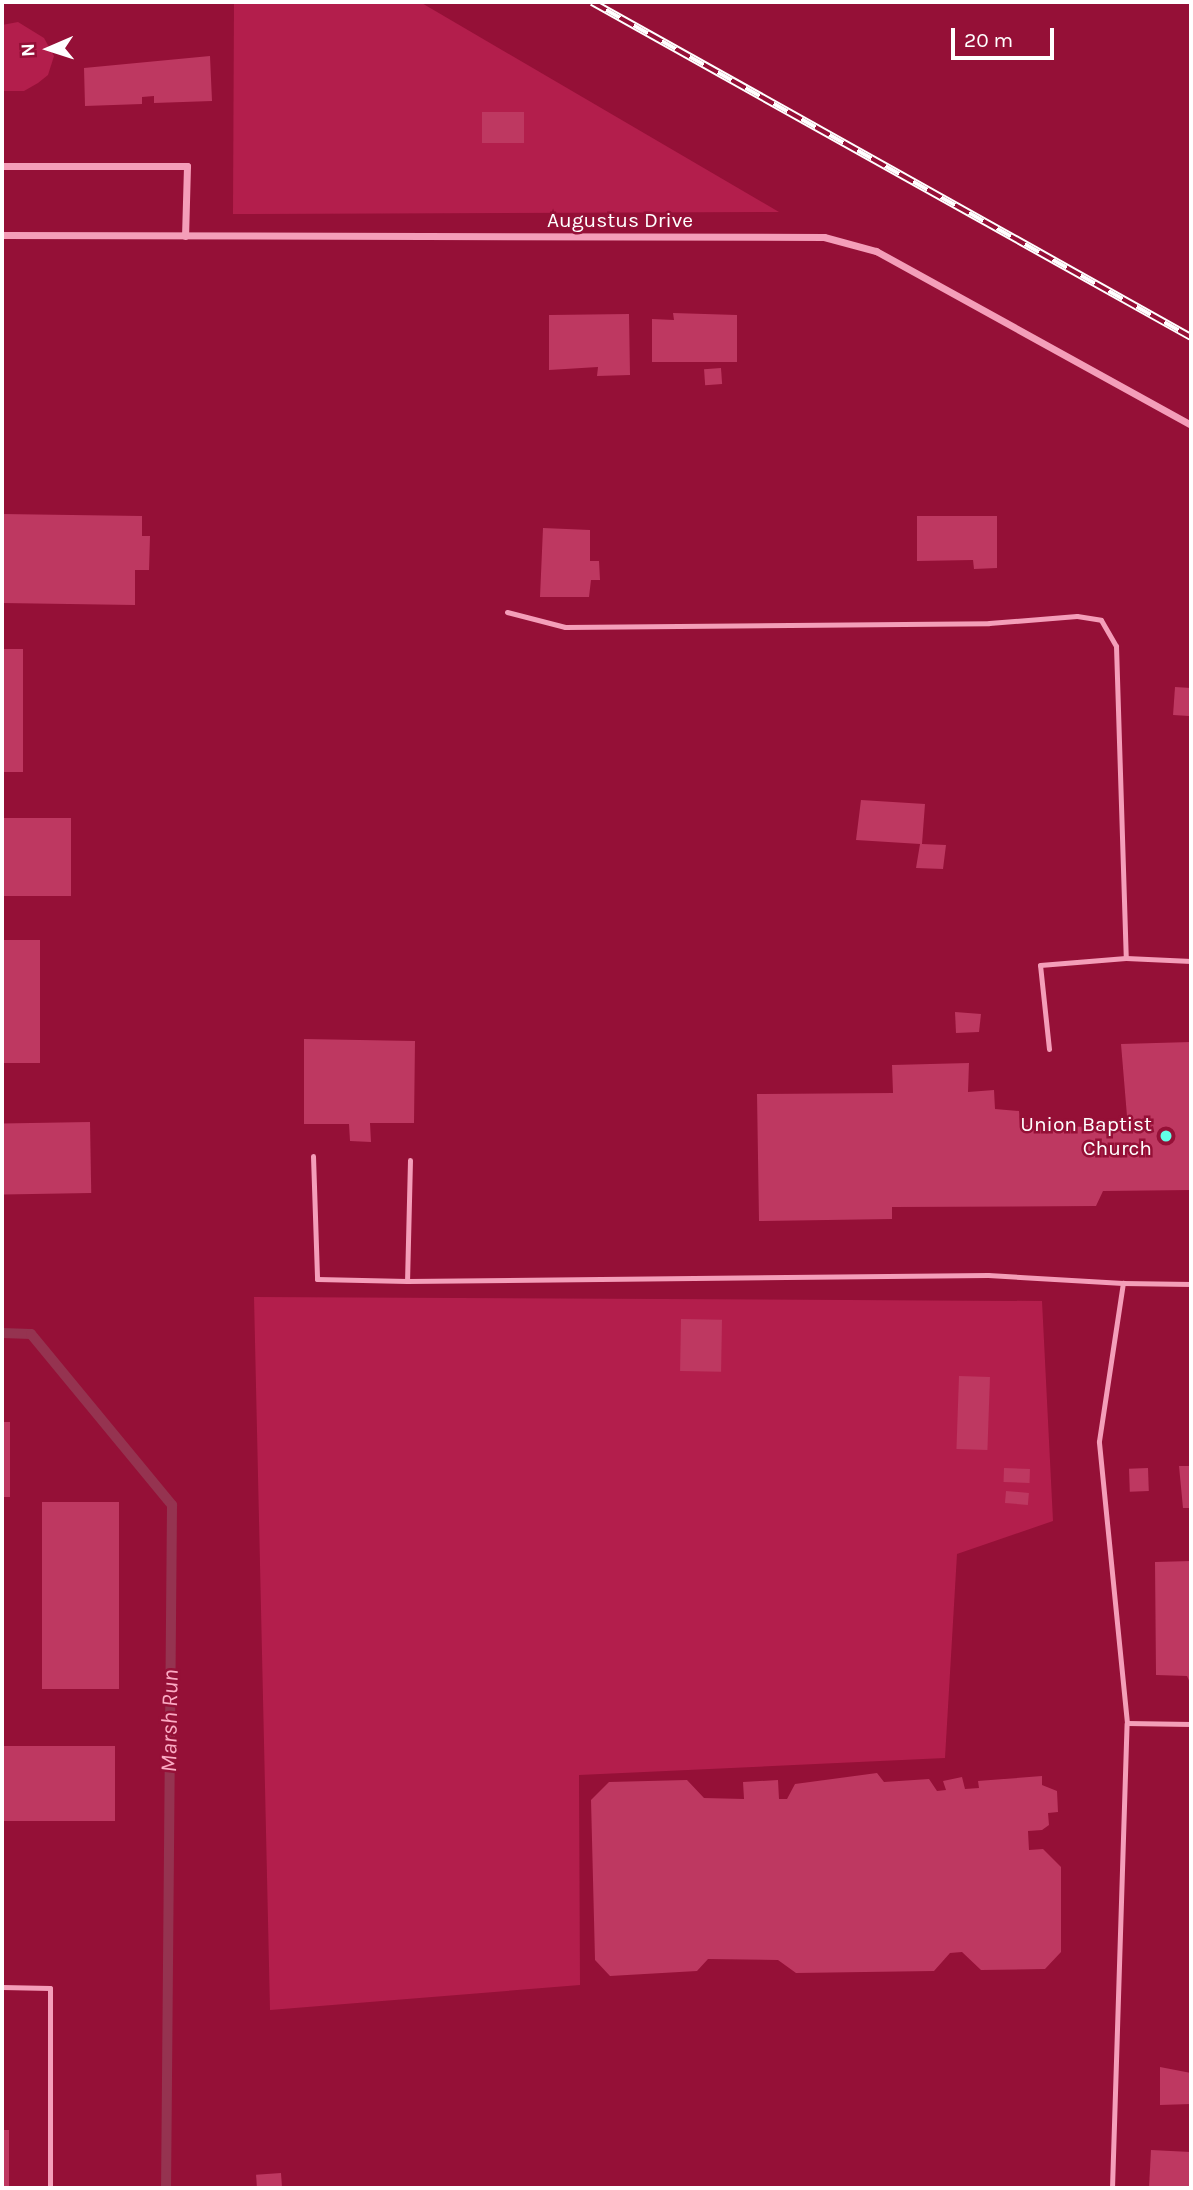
<!DOCTYPE html>
<style>
body{margin:0}
#map{position:relative;width:1193px;height:2190px;overflow:hidden;background:#951037;font-family:Karla,sans-serif}
div>[style]{position:absolute}
[style*='--x']{left:calc(var(--x)*1px);top:calc(var(--y)*1px);width:calc(var(--w)*1px);rotate:calc(var(--a)*1deg)}
.green>*{inset:0;background:#b31e4c}
.stream>*{height:10px;margin:-5px;padding:0 5px;transform-origin:5px;border-radius:5px;background:#953350}
.building>*{inset:0;background:#be3861;transform-origin:0 0}
.lane>*{height:5px;margin:-2.5px;padding:0 2.5px;transform-origin:2.5px;border-radius:2.5px;background:#f49eb9}
.street>*{height:7px;margin:-3.5px;padding:0 3.5px;transform-origin:3.5px;border-radius:3.5px;background:#f49eb9}
.rail>*{height:8px;margin-top:-4px;transform-origin:0;background:repeating-linear-gradient(90deg,#951037 0 16px,#fff 0 32px);box-sizing:border-box;border-block:2px solid #fff}
.dots>*{width:19px;height:19px;translate:-50% -50%;box-sizing:border-box;border:4px solid #951037;border-radius:50%}
span{translate:-50% -50%;white-space:nowrap;text-align:center;line-height:1.15;-webkit-text-stroke:5px #951037;paint-order:stroke}
.street-label{font-size:21px;color:#fff}
.poi-label{font-size:21px;color:#fff}
.right{translate:-100% -50%;text-align:right}
.water-label{font-size:23px;color:#fbaac3;font-style:italic}
.frame{position:absolute;inset:0;border:4px solid #fff;pointer-events:none}
.north{position:absolute;left:14px;top:14px;width:70px;height:70px;-webkit-text-stroke:5px #951037;paint-order:stroke;rotate:267deg;font-size:19px;font-weight:700;line-height:28px;text-align:center;color:#fff}
.north::after{content:'';display:block;margin:auto;width:24px;height:32px;background:#fff;clip-path:polygon(50% 0,100% 100%,50% 72%,0 100%)}
.scale{position:absolute;left:951px;top:28px;width:103px;height:32px;box-sizing:border-box;border:4px solid #fff;border-top:0;padding-left:9px;font-size:21px;line-height:24px;white-space:nowrap;color:#fff;-webkit-text-stroke:5px #951037;paint-order:stroke}
</style>
<div id="map">
<div class="green">
<i style="clip-path:polygon(234px 2px,420px 2px,779px 212px,233px 214px)"></i>
<i style="clip-path:polygon(18px 22px,44px 38px,54px 56px,48px 75px,38px 83px,24px 91px,2px 91px,2px 25px)"></i>
<i style="clip-path:polygon(254px 1297px,1042px 1301px,1053px 1521px,957px 1554px,945px 1758px,579px 1775px,580px 1985px,270px 2010px)"></i>
</div>
<div class="stream">
<i style="--x:2;--y:1333;--w:29;--a:2"></i>
<i style="--x:31;--y:1334;--w:222;--a:50.5"></i>
<i style="--x:172;--y:1505;--w:683;--a:90.5"></i>
</div>
<div class="building">
<i style="clip-path:polygon(210px 56px,212px 101px,154px 103px,154px 96px,142px 97px,142px 104px,85px 106px,84px 68px)"></i>
<i style="left:482px;top:112px;width:42px;height:31px"></i>
<i style="clip-path:polygon(673px 313px,737px 315px,737px 362px,652px 362px,652px 319px,674px 320px)"></i>
<i style="clip-path:polygon(629px 314px,630px 375px,597px 376px,598px 367px,549px 370px,549px 315px)"></i>
<i style="left:721px;top:368px;width:16px;height:17px;rotate:86deg"></i>
<i style="clip-path:polygon(2px 514px,142px 516px,142px 536px,150px 536px,149px 570px,135px 570px,135px 605px,2px 603px)"></i>
<i style="clip-path:polygon(917px 516px,997px 516px,997px 568px,974px 569px,973px 560px,917px 561px)"></i>
<i style="clip-path:polygon(543px 528px,590px 530px,590px 561px,599px 561px,600px 580px,591px 580px,589px 597px,540px 597px)"></i>
<i style="left:2px;top:649px;width:21px;height:123px"></i>
<i style="left:1175px;top:687px;width:16px;height:28px;rotate:4deg"></i>
<i style="clip-path:polygon(861px 800px,925px 804px,922px 844px,946px 845px,943px 869px,916px 868px,920px 844px,856px 840px)"></i>
<i style="left:2px;top:818px;width:69px;height:78px"></i>
<i style="left:2px;top:940px;width:38px;height:123px"></i>
<i style="clip-path:polygon(955px 1012px,981px 1014px,979px 1032px,956px 1033px)"></i>
<i style="clip-path:polygon(304px 1039px,415px 1041px,414px 1123px,370px 1123px,371px 1142px,350px 1141px,349px 1124px,304px 1124px)"></i>
<i style="clip-path:polygon(1191px 1042px,1191px 1190px,1103px 1191px,1096px 1206px,892px 1207px,892px 1219px,759px 1221px,757px 1094px,893px 1093px,892px 1065px,969px 1063px,968px 1092px,994px 1090px,995px 1109px,1019px 1111px,1020px 1125px,1128px 1128px,1121px 1044px)"></i>
<i style="left:90px;top:1122px;width:71px;height:88px;rotate:89deg"></i>
<i style="left:681px;top:1319px;width:41px;height:52px;rotate:1deg"></i>
<i style="left:959px;top:1376px;width:31px;height:73px;rotate:2deg"></i>
<i style="left:2px;top:1422px;width:8px;height:75px"></i>
<i style="clip-path:polygon(1179px 1466px,1191px 1466px,1191px 1508px,1183px 1508px)"></i>
<i style="left:1004px;top:1468px;width:26px;height:14px;rotate:2deg"></i>
<i style="left:1148px;top:1468px;width:23px;height:19px;rotate:88deg"></i>
<i style="left:1006px;top:1491px;width:23px;height:12px;rotate:5deg"></i>
<i style="left:42px;top:1502px;width:77px;height:187px"></i>
<i style="clip-path:polygon(1191px 1561px,1191px 1685px,1187px 1676px,1156px 1675px,1155px 1562px)"></i>
<i style="left:115px;top:1746px;width:75px;height:113px;rotate:90deg"></i>
<i style="clip-path:polygon(877px 1773px,884px 1782px,929px 1779px,937px 1791px,946px 1790px,943px 1781px,962px 1777px,965px 1789px,979px 1788px,978px 1781px,1042px 1776px,1042px 1785px,1057px 1791px,1058px 1812px,1048px 1813px,1049px 1825px,1042px 1830px,1028px 1831px,1029px 1850px,1043px 1849px,1061px 1867px,1061px 1952px,1045px 1969px,981px 1970px,962px 1952px,950px 1953px,934px 1971px,796px 1973px,778px 1960px,708px 1959px,697px 1971px,610px 1976px,595px 1960px,591px 1800px,609px 1782px,687px 1780px,704px 1798px,744px 1799px,743px 1782px,778px 1780px,779px 1799px,787px 1799px,795px 1784px)"></i>
<i style="clip-path:polygon(1160px 2067px,1191px 2073px,1191px 2104px,1160px 2105px)"></i>
<i style="left:2px;top:2130px;width:7px;height:58px"></i>
<i style="left:1151px;top:2150px;width:40px;height:38px;rotate:3deg"></i>
<i style="left:281px;top:2173px;width:15px;height:25px;rotate:86deg"></i>
</div>
<div class="lane">
<i style="--x:507;--y:612;--w:60;--a:14.5"></i>
<i style="--x:565;--y:627;--w:424;--a:-0.5"></i>
<i style="--x:989;--y:623;--w:88;--a:-4.5"></i>
<i style="--x:1077;--y:616;--w:24;--a:9"></i>
<i style="--x:1101;--y:620;--w:30;--a:60"></i>
<i style="--x:1116;--y:646;--w:312;--a:88.2"></i>
<i style="--x:1049;--y:1049;--w:84;--a:-96.1"></i>
<i style="--x:1040;--y:965;--w:86;--a:-4.7"></i>
<i style="--x:1126;--y:958;--w:65;--a:2.6"></i>
<i style="--x:313;--y:1156;--w:123;--a:88.1"></i>
<i style="--x:317;--y:1279;--w:90;--a:1.3"></i>
<i style="--x:410;--y:1160;--w:121;--a:91.4"></i>
<i style="--x:407;--y:1281;--w:581;--a:-0.59"></i>
<i style="--x:988;--y:1275;--w:135;--a:3.4"></i>
<i style="--x:1127;--y:1723;--w:283;--a:-95.7"></i>
<i style="--x:1099;--y:1441;--w:160;--a:-81.4"></i>
<i style="--x:1123;--y:1283;--w:68;--a:0.8"></i>
<i style="--x:2;--y:1987;--w:48;--a:1.2"></i>
<i style="--x:50;--y:1988;--w:200;--a:90"></i>
<i style="--x:1112;--y:2188;--w:465;--a:-88.2"></i>
<i style="--x:1127;--y:1723;--w:64;--a:0.9"></i>
</div>
<div class="street">
<i style="--x:2;--y:166;--w:185;--a:0"></i>
<i style="--x:187;--y:166;--w:70;--a:91.6"></i>
<i style="--x:2;--y:235;--w:822;--a:0.14"></i>
<i style="--x:824;--y:237;--w:54;--a:15.1"></i>
<i style="--x:876;--y:251;--w:360;--a:28.9"></i>
</div>
<div class="rail">
<i style="--x:592;--y:2;--w:686;--a:29.22"></i>
</div>
<div class="dots">
<i style="left:1166px;top:1136px;background:#61ffe8"></i>
</div>
<div class="street-label">
<span style="left:620px;top:220px">Augustus Drive</span>
</div>
<div class="poi-label">
<span class="right" style="left:1152px;top:1136px">Union Baptist<br>Church</span>
</div>
<div class="water-label">
<span style="left:170px;top:1721px;rotate:-89deg">Marsh Run</span>
</div>
<div class="frame"></div>
<div class="north">N</div>
<div class="scale">20 m</div>
</div>
